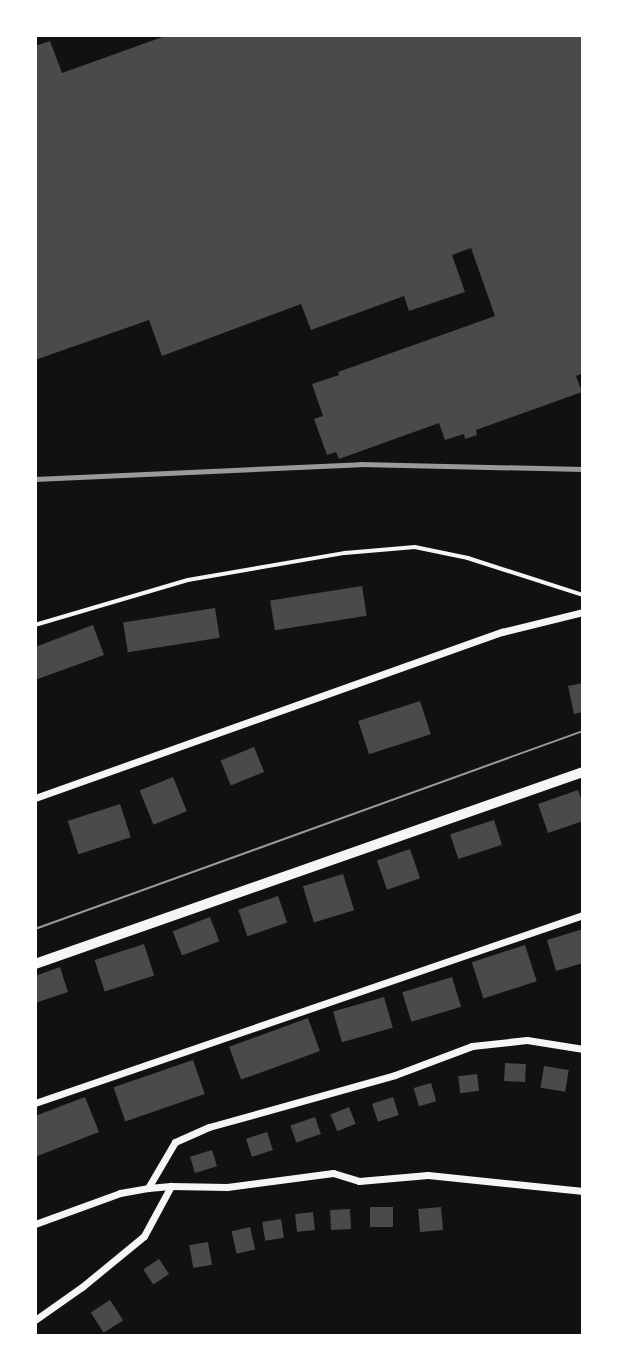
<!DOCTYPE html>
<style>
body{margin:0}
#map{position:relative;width:618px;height:1371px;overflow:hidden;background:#111;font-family:Arial,sans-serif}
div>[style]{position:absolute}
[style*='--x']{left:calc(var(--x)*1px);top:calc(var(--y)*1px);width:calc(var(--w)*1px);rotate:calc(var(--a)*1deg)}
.building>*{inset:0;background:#4a4a4a;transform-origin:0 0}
.service>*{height:3.5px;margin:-1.75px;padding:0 1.75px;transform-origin:1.75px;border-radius:1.75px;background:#f5f5f5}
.minor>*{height:7px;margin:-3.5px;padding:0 3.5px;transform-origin:3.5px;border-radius:3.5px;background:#f5f5f5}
.secondary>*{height:10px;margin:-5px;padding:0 5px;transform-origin:5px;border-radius:5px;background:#f5f5f5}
.tram>*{height:2px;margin:-1px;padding:0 1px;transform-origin:1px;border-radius:1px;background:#9a9a9a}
.rail>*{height:4.5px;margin:-2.25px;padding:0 2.25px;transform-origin:2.25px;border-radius:2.25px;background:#9a9a9a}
span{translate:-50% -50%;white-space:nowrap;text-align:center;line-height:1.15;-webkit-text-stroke:5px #fff;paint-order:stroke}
.frame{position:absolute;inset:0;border:37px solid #fff;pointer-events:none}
</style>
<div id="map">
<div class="building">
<i style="clip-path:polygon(168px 35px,583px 35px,583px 373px,576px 376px,582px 392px,476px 430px,477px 435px,465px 439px,464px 434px,445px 440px,439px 423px,339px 459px,336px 452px,327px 455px,314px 419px,323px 416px,312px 384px,339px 375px,338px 372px,495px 316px,471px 248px,452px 255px,465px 292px,409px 311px,404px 296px,311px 330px,301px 304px,162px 356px,149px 320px,35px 360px,35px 46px,50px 41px,62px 73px)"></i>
<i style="left:362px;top:586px;width:30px;height:93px;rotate:81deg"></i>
<i style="left:215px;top:608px;width:30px;height:93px;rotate:81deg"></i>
<i style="clip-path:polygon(93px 625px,104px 655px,35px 680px,35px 647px)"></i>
<i style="clip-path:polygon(583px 683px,583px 712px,574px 714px,568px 686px)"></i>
<i style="left:420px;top:701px;width:35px;height:65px;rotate:72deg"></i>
<i style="left:254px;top:747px;width:27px;height:36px;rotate:68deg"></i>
<i style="left:173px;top:777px;width:37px;height:36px;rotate:68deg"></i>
<i style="clip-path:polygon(578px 790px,583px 804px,583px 821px,548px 833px,538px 804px)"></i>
<i style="left:120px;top:804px;width:35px;height:55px;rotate:72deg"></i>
<i style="left:494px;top:820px;width:26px;height:46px;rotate:72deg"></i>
<i style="left:410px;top:849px;width:31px;height:35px;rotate:71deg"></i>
<i style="left:343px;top:874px;width:38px;height:42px;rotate:73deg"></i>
<i style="left:278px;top:896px;width:28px;height:42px;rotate:71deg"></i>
<i style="left:210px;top:917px;width:26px;height:40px;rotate:69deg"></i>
<i style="clip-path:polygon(583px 929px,583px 963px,556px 971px,547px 940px)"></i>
<i style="left:144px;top:944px;width:33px;height:52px;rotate:72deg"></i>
<i style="left:525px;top:945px;width:38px;height:56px;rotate:72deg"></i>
<i style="clip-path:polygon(60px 967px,68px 992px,35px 1003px,35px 976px)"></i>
<i style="left:452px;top:977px;width:31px;height:52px;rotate:73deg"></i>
<i style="left:384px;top:997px;width:32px;height:53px;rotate:74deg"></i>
<i style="left:308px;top:1018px;width:35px;height:84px;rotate:70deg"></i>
<i style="left:193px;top:1060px;width:36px;height:84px;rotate:71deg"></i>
<i style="left:505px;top:1063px;width:21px;height:18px;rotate:3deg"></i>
<i style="left:544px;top:1066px;width:25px;height:22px;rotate:9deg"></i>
<i style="left:477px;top:1074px;width:17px;height:19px;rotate:83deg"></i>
<i style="left:431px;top:1083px;width:19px;height:18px;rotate:74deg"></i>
<i style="clip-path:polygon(85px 1097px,99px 1132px,35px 1157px,35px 1116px)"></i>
<i style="left:393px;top:1097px;width:19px;height:22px;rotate:72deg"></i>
<i style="left:349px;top:1107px;width:18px;height:20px;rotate:68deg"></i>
<i style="left:315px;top:1117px;width:18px;height:26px;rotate:71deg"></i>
<i style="left:267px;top:1132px;width:19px;height:22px;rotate:72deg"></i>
<i style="left:212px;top:1150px;width:17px;height:23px;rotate:73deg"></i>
<i style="left:393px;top:1207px;width:20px;height:23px;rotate:90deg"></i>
<i style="left:441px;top:1207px;width:23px;height:23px;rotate:85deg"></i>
<i style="left:350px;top:1209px;width:20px;height:20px;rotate:87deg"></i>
<i style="left:313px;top:1212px;width:18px;height:18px;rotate:84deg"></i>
<i style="left:281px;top:1219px;width:19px;height:19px;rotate:81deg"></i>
<i style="left:250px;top:1227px;width:23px;height:19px;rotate:77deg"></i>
<i style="left:208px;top:1242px;width:23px;height:19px;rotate:80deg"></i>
<i style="left:159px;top:1259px;width:18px;height:19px;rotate:56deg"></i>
<i style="left:110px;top:1300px;width:24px;height:23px;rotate:57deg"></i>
</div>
<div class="service">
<i style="--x:35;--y:625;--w:159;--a:-16.4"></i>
<i style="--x:188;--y:580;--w:159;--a:-9.8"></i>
<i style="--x:345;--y:553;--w:70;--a:-4.9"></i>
<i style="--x:415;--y:547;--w:54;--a:11.7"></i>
<i style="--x:468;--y:558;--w:121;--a:17.8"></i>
</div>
<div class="minor">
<i style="--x:35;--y:798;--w:496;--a:-19.6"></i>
<i style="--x:502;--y:632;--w:83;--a:-13.9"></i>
<i style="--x:35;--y:1103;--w:579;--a:-18.94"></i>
<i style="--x:148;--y:1188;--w:23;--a:-5"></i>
<i style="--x:35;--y:1224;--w:90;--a:-20"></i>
<i style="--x:120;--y:1193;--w:28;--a:-10"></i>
<i style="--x:148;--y:1188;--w:53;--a:-59.6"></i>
<i style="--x:175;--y:1142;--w:37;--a:-24"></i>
<i style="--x:209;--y:1127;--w:193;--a:-15.6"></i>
<i style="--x:395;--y:1075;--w:82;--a:-20.6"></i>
<i style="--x:472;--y:1046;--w:55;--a:-6.2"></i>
<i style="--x:527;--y:1040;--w:57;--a:9.1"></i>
<i style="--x:35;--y:1320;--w:57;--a:-35.1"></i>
<i style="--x:82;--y:1287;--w:80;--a:-39.4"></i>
<i style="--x:144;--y:1236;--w:57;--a:-61.6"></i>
<i style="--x:171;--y:1186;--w:56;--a:1"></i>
<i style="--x:227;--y:1187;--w:107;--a:-7.5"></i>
<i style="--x:333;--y:1173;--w:27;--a:17"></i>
<i style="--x:359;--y:1181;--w:69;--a:-5"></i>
<i style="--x:428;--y:1175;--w:156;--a:5.9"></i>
</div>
<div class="secondary">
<i style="--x:35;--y:964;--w:581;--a:-19.31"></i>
</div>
<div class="tram">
<i style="--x:35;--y:929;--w:583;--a:-19.87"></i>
</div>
<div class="rail">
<i style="--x:35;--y:479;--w:325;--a:-2.6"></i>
<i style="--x:360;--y:464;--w:223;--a:1.3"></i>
</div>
<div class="frame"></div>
</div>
